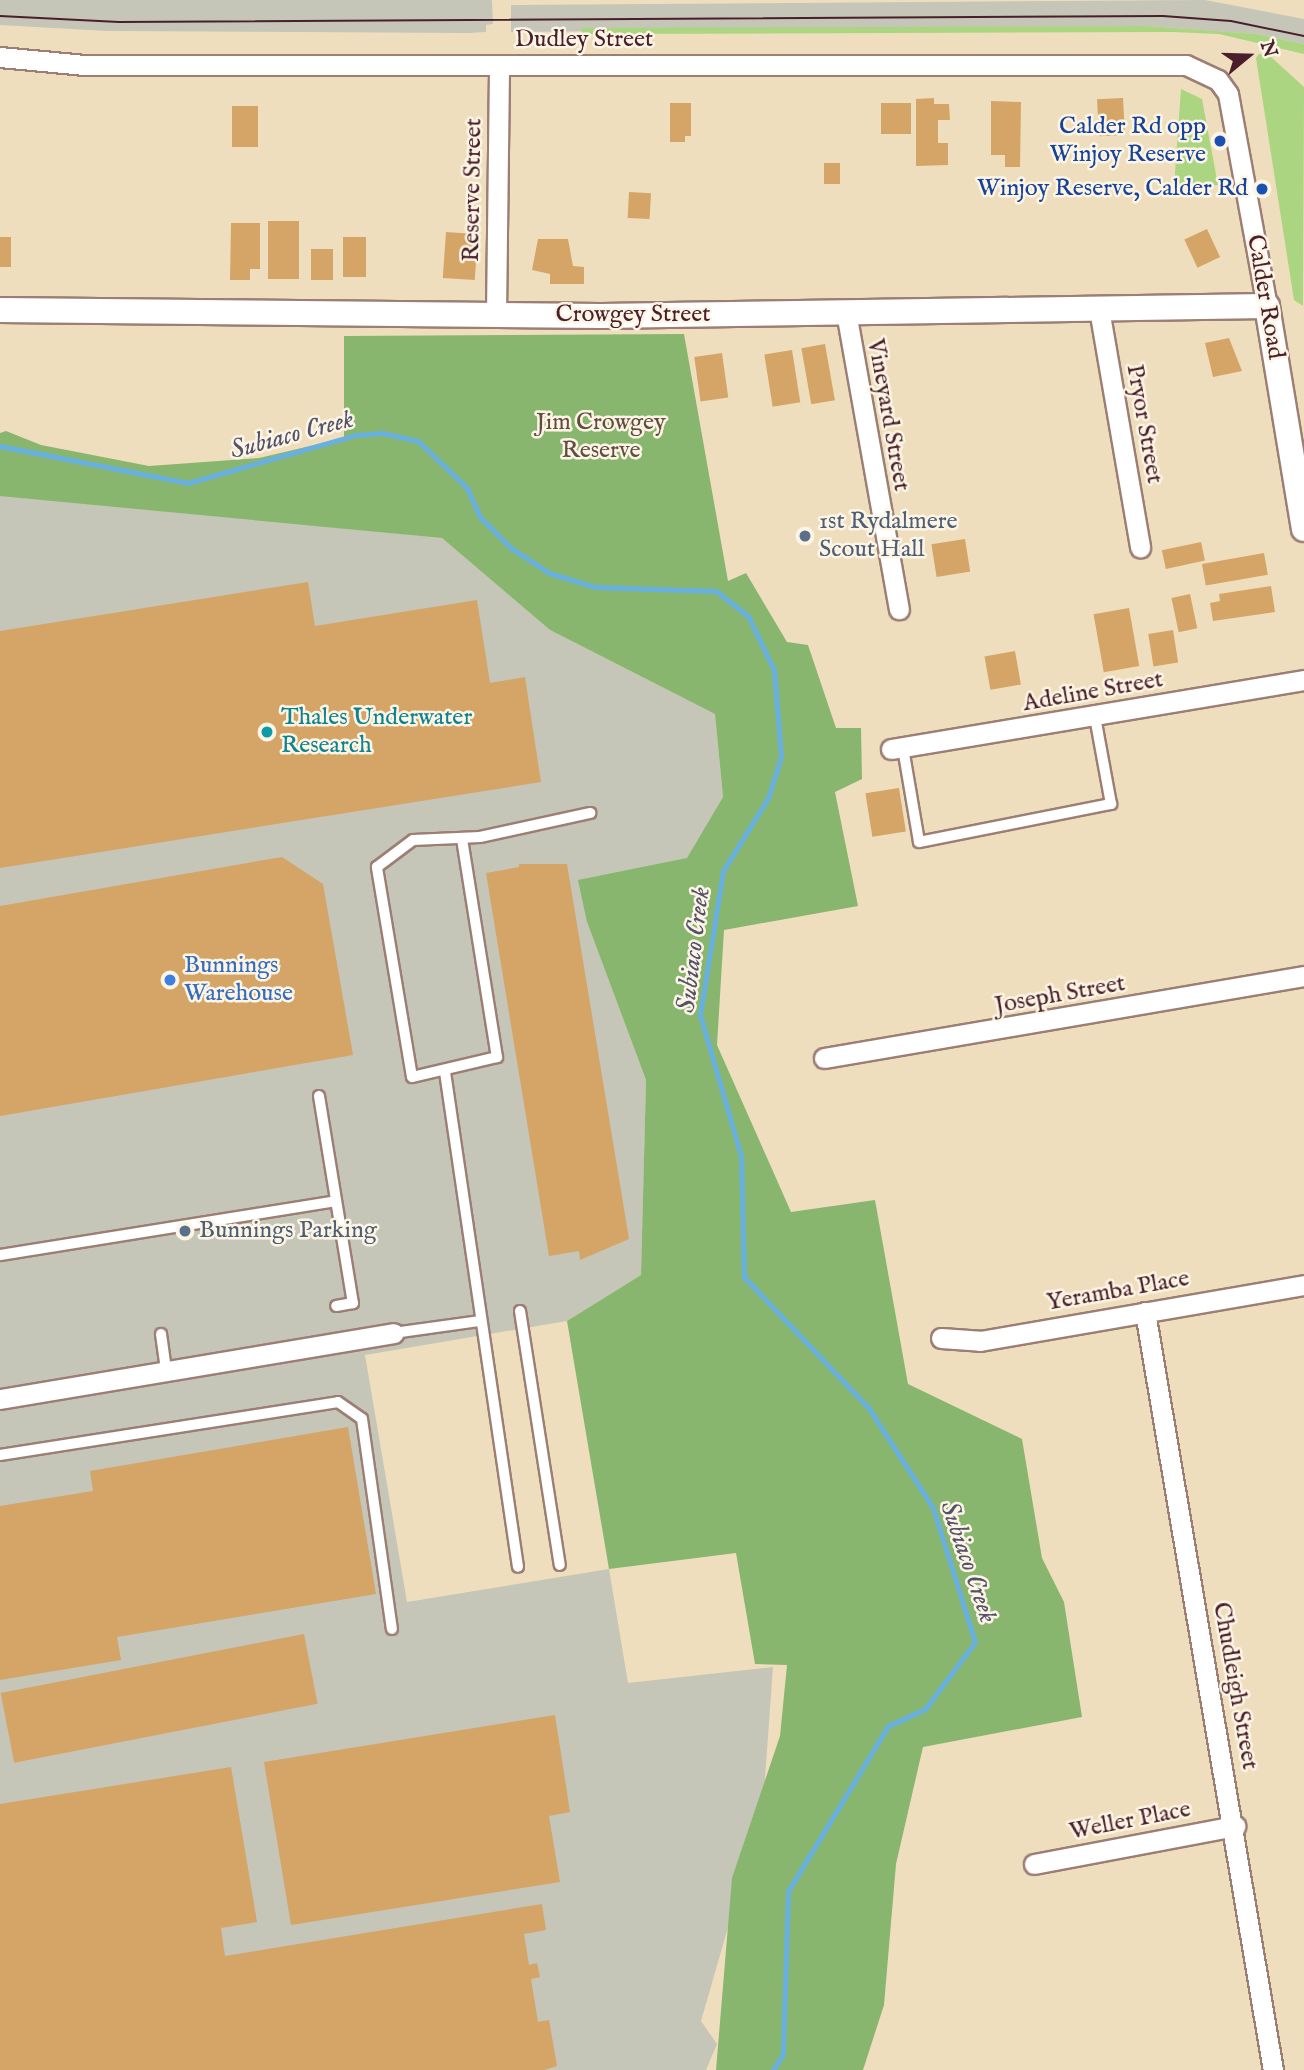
<!DOCTYPE html>
<style>
body{margin:0}
#map{position:relative;width:1304px;height:2070px;overflow:hidden;background:#efdebd;font-family:"IM FELL English",serif}
div>[style]{position:absolute}
[style*='--x']{left:calc(var(--x)*1px);top:calc(var(--y)*1px);width:calc(var(--w)*1px);rotate:calc(var(--a)*1deg)}
.industrial>*{inset:0;background:#c5c5b8}
.green>*{inset:0;background:#abd580}
.forest>*{inset:0;background:#88b66e}
.stream>*{height:5px;margin:-2.5px;padding:0 2.5px;transform-origin:2.5px;border-radius:2.5px;background:#68b0df}
.building>*{inset:0;background:#d4a566;transform-origin:0 0}
.roads{filter:drop-shadow(2px 0 #9c7e74) drop-shadow(-2px 0 #9c7e74) drop-shadow(0 2px #9c7e74) drop-shadow(0 -2px #9c7e74)}
.service>*{height:10px;margin:-5px;padding:0 5px;transform-origin:5px;border-radius:5px;background:#fff}
.minor>*{height:19px;margin:-9.5px;padding:0 9.5px;transform-origin:9.5px;border-radius:9.5px;background:#fff}
.tertiary>*{height:24px;margin:-12px;padding:0 12px;transform-origin:12px;border-radius:12px;background:#fff}
.tram>*{height:2px;margin:-1px;padding:0 1px;transform-origin:1px;border-radius:1px;background:#4a1f2b}
.dots>*{width:19px;height:19px;translate:-50% -50%;box-sizing:border-box;border:4px solid #fcf5e5;border-radius:50%}
span{translate:-50% -50%;white-space:nowrap;text-align:center;line-height:1.15;-webkit-text-stroke:5px #fcf5e5;paint-order:stroke}
.street-label{font-size:24px;color:#4a1f2b}
.transit-label{font-size:24px;color:#164399}
.right{translate:-100% -50%;text-align:right}
.park-label{font-size:24px;color:#624c40}
.service-label{font-size:24px;color:#4e5e75}
.left{translate:0 -50%;text-align:left}
.culture-label{font-size:24px;color:#0d838f}
.shop-label{font-size:24px;color:#366cbe}
.water-label{font-size:26px;color:#54526a;font-style:italic}
.north{position:absolute;left:1213px;top:21px;width:70px;height:70px;-webkit-text-stroke:5px #fcf5e5;paint-order:stroke;rotate:71deg;font-size:19px;font-weight:700;line-height:28px;text-align:center;color:#4a1f2b}
.north::after{content:'';display:block;margin:auto;width:24px;height:32px;background:#4a1f2b;clip-path:polygon(50% 0,100% 100%,50% 72%,0 100%)}
</style>
<div id="map">
<div class="industrial">
<i style="clip-path:polygon(0 0,492px 0,493px 24px,486px 25px,486px 32px,468px 33px,107px 31px,0 25px)"></i>
<i style="clip-path:polygon(1205px 0,1304px 19px,1304px 44px,1256px 34px,1148px 26px,511px 32px,511px 5px)"></i>
<i style="clip-path:polygon(6px 494px,442px 538px,550px 630px,715px 714px,723px 797px,687px 859px,587px 922px,646px 1080px,641px 1275px,567px 1321px,365px 1355px,407px 1602px,609px 1569px,628px 1683px,773px 1667px,763px 1806px,701px 2021px,717px 2044px,706px 2070px,0 2070px,0 496px)"></i>
</div>
<div class="green">
<i style="clip-path:polygon(1148px 26px,1256px 34px,1304px 44px,1304px 54px,1219px 34px,1172px 32px,582px 34px,581px 28px)"></i>
<i style="clip-path:polygon(1259px 54px,1270px 56px,1304px 87px,1303px 306px,1294px 300px,1256px 58px)"></i>
<i style="clip-path:polygon(1181px 89px,1202px 99px,1218px 185px,1174px 187px)"></i>
</div>
<div class="forest">
<i style="clip-path:polygon(684px 334px,728px 581px,746px 573px,787px 642px,808px 645px,836px 728px,861px 728px,862px 779px,835px 792px,858px 906px,724px 930px,717px 1045px,791px 1212px,875px 1200px,908px 1384px,1022px 1439px,1042px 1558px,1064px 1602px,1082px 1717px,923px 1747px,896px 1864px,884px 2005px,863px 2070px,716px 2070px,732px 1878px,780px 1736px,787px 1665px,755px 1664px,736px 1553px,609px 1569px,567px 1321px,641px 1275px,646px 1080px,587px 922px,578px 880px,687px 858px,723px 797px,715px 714px,550px 630px,442px 538px,0 496px,0 433px,6px 431px,41px 445px,149px 466px,259px 458px,344px 438px,344px 336px)"></i>
</div>
<div class="stream">
<i style="--x:0;--y:446;--w:192;--a:11.1"></i>
<i style="--x:188;--y:483;--w:174;--a:-16"></i>
<i style="--x:355;--y:435;--w:28;--a:-4"></i>
<i style="--x:383;--y:433;--w:36;--a:13"></i>
<i style="--x:418;--y:441;--w:68;--a:43.8"></i>
<i style="--x:467;--y:488;--w:32;--a:66"></i>
<i style="--x:480;--y:517;--w:44;--a:45"></i>
<i style="--x:511;--y:548;--w:45;--a:33.3"></i>
<i style="--x:549;--y:573;--w:48;--a:16.9"></i>
<i style="--x:595;--y:587;--w:121;--a:1.9"></i>
<i style="--x:716;--y:591;--w:41;--a:38"></i>
<i style="--x:748;--y:616;--w:60;--a:64.3"></i>
<i style="--x:774;--y:670;--w:87;--a:85.4"></i>
<i style="--x:781;--y:757;--w:43;--a:107.6"></i>
<i style="--x:768;--y:798;--w:86;--a:121.7"></i>
<i style="--x:723;--y:871;--w:146;--a:99.1"></i>
<i style="--x:700;--y:1015;--w:147;--a:73.8"></i>
<i style="--x:741;--y:1156;--w:121;--a:88.6"></i>
<i style="--x:744;--y:1277;--w:180;--a:46.4"></i>
<i style="--x:868;--y:1407;--w:120;--a:57.2"></i>
<i style="--x:933;--y:1508;--w:140;--a:72.6"></i>
<i style="--x:975;--y:1642;--w:84;--a:126.7"></i>
<i style="--x:925;--y:1709;--w:41;--a:155.3"></i>
<i style="--x:888;--y:1726;--w:193;--a:121.2"></i>
<i style="--x:788;--y:1891;--w:163;--a:91.8"></i>
<i style="--x:783;--y:2054;--w:19;--a:122"></i>
</div>
<div class="building">
<i style="clip-path:polygon(934px 98px,934px 104px,949px 104px,950px 120px,938px 120px,938px 143px,948px 143px,948px 165px,916px 166px,916px 99px)"></i>
<i style="left:1123px;top:98px;width:37px;height:26px;rotate:87deg"></i>
<i style="clip-path:polygon(991px 101px,1021px 102px,1020px 167px,1005px 167px,1005px 155px,991px 155px)"></i>
<i style="clip-path:polygon(670px 103px,691px 103px,691px 136px,685px 136px,685px 142px,670px 142px)"></i>
<i style="left:881px;top:103px;width:30px;height:31px"></i>
<i style="left:232px;top:106px;width:26px;height:41px"></i>
<i style="left:824px;top:163px;width:16px;height:21px"></i>
<i style="left:629px;top:192px;width:22px;height:26px;rotate:3deg"></i>
<i style="left:268px;top:221px;width:31px;height:58px"></i>
<i style="clip-path:polygon(231px 223px,260px 223px,260px 269px,250px 269px,250px 280px,230px 280px)"></i>
<i style="left:1207px;top:229px;width:31px;height:25px;rotate:65deg"></i>
<i style="left:446px;top:232px;width:32px;height:46px;rotate:4deg"></i>
<i style="left:0;top:237px;width:11px;height:30px"></i>
<i style="left:343px;top:237px;width:23px;height:40px"></i>
<i style="clip-path:polygon(538px 239px,568px 239px,573px 266px,584px 267px,584px 284px,550px 284px,550px 274px,532px 270px)"></i>
<i style="left:311px;top:249px;width:22px;height:31px"></i>
<i style="clip-path:polygon(1229px 338px,1242px 371px,1213px 377px,1205px 343px)"></i>
<i style="left:825px;top:344px;width:57px;height:24px;rotate:80deg"></i>
<i style="left:792px;top:350px;width:53px;height:28px;rotate:81deg"></i>
<i style="left:722px;top:353px;width:45px;height:28px;rotate:82deg"></i>
<i style="left:965px;top:539px;width:33px;height:34px;rotate:81deg"></i>
<i style="left:1201px;top:542px;width:19px;height:40px;rotate:78deg"></i>
<i style="left:1264px;top:553px;width:22px;height:63px;rotate:80deg"></i>
<i style="clip-path:polygon(308px 582px,315px 626px,477px 600px,490px 683px,525px 677px,541px 782px,0 868px,0 631px)"></i>
<i style="clip-path:polygon(1271px 586px,1275px 612px,1213px 621px,1210px 603px,1220px 601px,1219px 594px)"></i>
<i style="left:1190px;top:594px;width:35px;height:19px;rotate:78deg"></i>
<i style="left:1129px;top:608px;width:59px;height:36px;rotate:80deg"></i>
<i style="left:1173px;top:630px;width:33px;height:25px;rotate:81deg"></i>
<i style="left:1015px;top:651px;width:34px;height:31px;rotate:80deg"></i>
<i style="left:899px;top:788px;width:44px;height:34px;rotate:81deg"></i>
<i style="clip-path:polygon(282px 857px,323px 884px,353px 1055px,0 1116px,0 906px)"></i>
<i style="clip-path:polygon(519px 864px,567px 864px,629px 1239px,580px 1260px,579px 1251px,549px 1256px,486px 873px,519px 867px)"></i>
<i style="clip-path:polygon(348px 1427px,376px 1594px,117px 1637px,121px 1660px,0 1680px,0 1506px,93px 1491px,90px 1471px)"></i>
<i style="left:304px;top:1634px;width:71px;height:309px;rotate:79deg"></i>
<i style="clip-path:polygon(555px 1715px,570px 1812px,549px 1816px,560px 1882px,291px 1925px,264px 1762px)"></i>
<i style="clip-path:polygon(231px 1767px,257px 1922px,221px 1928px,225px 1956px,542px 1904px,546px 1930px,524px 1934px,529px 1965px,537px 1963px,540px 1977px,531px 1979px,538px 2022px,549px 2020px,557px 2066px,544px 2070px,0 2070px,0 1804px)"></i>
</div>
<div class="roads">
<div class="service">
<i style="--x:903;--y:748;--w:95;--a:80.3"></i>
<i style="--x:919;--y:842;--w:196;--a:-11.2"></i>
<i style="--x:1111;--y:804;--w:88;--a:-100.4"></i>
<i style="--x:462;--y:839;--w:221;--a:80.9"></i>
<i style="--x:497;--y:1057;--w:87;--a:166.8"></i>
<i style="--x:412;--y:1077;--w:213;--a:-99.5"></i>
<i style="--x:377;--y:867;--w:45;--a:-36.9"></i>
<i style="--x:413;--y:840;--w:67;--a:-2.6"></i>
<i style="--x:480;--y:837;--w:113;--a:-12.3"></i>
<i style="--x:445;--y:1072;--w:500;--a:81.61"></i>
<i style="--x:319;--y:1096;--w:210;--a:80.7"></i>
<i style="--x:353;--y:1303;--w:17;--a:170"></i>
<i style="--x:0;--y:1255;--w:340;--a:-9.1"></i>
<i style="--x:520;--y:1311;--w:257;--a:81.1"></i>
<i style="--x:393;--y:1333;--w:87;--a:-7.9"></i>
<i style="--x:161;--y:1334;--w:36;--a:82"></i>
<i style="--x:0;--y:1455;--w:342;--a:-8.9"></i>
<i style="--x:338;--y:1402;--w:29;--a:35"></i>
<i style="--x:362;--y:1419;--w:212;--a:81.9"></i>
</div>
<div class="minor">
<i style="--x:0;--y:57;--w:84;--a:5.4"></i>
<i style="--x:84;--y:65;--w:1102;--a:0"></i>
<i style="--x:1186;--y:65;--w:35;--a:25"></i>
<i style="--x:1218;--y:80;--w:17;--a:54"></i>
<i style="--x:1228;--y:94;--w:216;--a:79.6"></i>
<i style="--x:1099;--y:309;--w:242;--a:80.2"></i>
<i style="--x:846;--y:312;--w:302;--a:79.9"></i>
<i style="--x:496;--y:315;--w:250;--a:-89.3"></i>
<i style="--x:891;--y:749;--w:419;--a:-9.5"></i>
<i style="--x:824;--y:1058;--w:487;--a:-9.7"></i>
<i style="--x:1145;--y:1312;--w:769;--a:80.42"></i>
<i style="--x:941;--y:1338;--w:39;--a:4"></i>
<i style="--x:980;--y:1341;--w:329;--a:-9.8"></i>
<i style="--x:0;--y:1399;--w:399;--a:-9.5"></i>
<i style="--x:1034;--y:1864;--w:205;--a:-10.7"></i>
</div>
<div class="tertiary">
<i style="--x:0;--y:310;--w:601;--a:0.57"></i>
<i style="--x:601;--y:316;--w:666;--a:-0.86"></i>
<i style="--x:1267;--y:306;--w:226;--a:80.6"></i>
</div>
</div>
<div class="tram">
<i style="--x:0;--y:16;--w:119;--a:2.9"></i>
<i style="--x:119;--y:22;--w:1044;--a:-0.33"></i>
<i style="--x:1163;--y:16;--w:68;--a:4.2"></i>
<i style="--x:1231;--y:21;--w:75;--a:11.6"></i>
</div>
<div class="dots">
<i style="left:1220px;top:141px;background:#1a4fb4"></i>
<i style="left:1262px;top:189px;background:#1a4fb4"></i>
<i style="left:805px;top:536px;background:#5c6f8a"></i>
<i style="left:267px;top:732px;background:#0f9aa8"></i>
<i style="left:170px;top:980px;background:#3f7fe0"></i>
<i style="left:185px;top:1231px;background:#5c6f8a"></i>
</div>
<div class="street-label">
<span style="left:584px;top:40px">Dudley Street</span>
<span style="left:473px;top:190px;rotate:-89deg">Reserve Street</span>
<span style="left:1265px;top:297px;rotate:80deg">Calder Road</span>
<span style="left:633px;top:315px">Crowgey Street</span>
<span style="left:888px;top:415px;rotate:80deg">Vineyard Street</span>
<span style="left:1144px;top:424px;rotate:80deg">Pryor Street</span>
<span style="left:1093px;top:692px;rotate:-10deg">Adeline Street</span>
<span style="left:1060px;top:995px;rotate:-10deg">Joseph Street</span>
<span style="left:1118px;top:1291px;rotate:-10deg">Yeramba Place</span>
<span style="left:1235px;top:1686px;rotate:80deg">Chudleigh Street</span>
<span style="left:1130px;top:1821px;rotate:-11deg">Weller Place</span>
</div>
<div class="transit-label">
<span class="right" style="left:1206px;top:141px">Calder Rd opp<br>Winjoy Reserve</span>
<span class="right" style="left:1248px;top:189px">Winjoy Reserve, Calder Rd</span>
</div>
<div class="park-label">
<span style="left:601px;top:437px">Jim Crowgey<br>Reserve</span>
</div>
<div class="service-label">
<span class="left" style="left:819px;top:536px">1st Rydalmere<br>Scout Hall</span>
<span class="left" style="left:199px;top:1231px">Bunnings Parking</span>
</div>
<div class="culture-label">
<span class="left" style="left:281px;top:732px">Thales Underwater<br>Research</span>
</div>
<div class="shop-label">
<span class="left" style="left:184px;top:980px">Bunnings<br>Warehouse</span>
</div>
<div class="water-label">
<span style="left:292px;top:435px;rotate:-15deg">Subiaco Creek</span>
<span style="left:694px;top:950px;rotate:-83deg">Subiaco Creek</span>
<span style="left:968px;top:1562px;rotate:71deg">Subiaco Creek</span>
</div>
<div class="north">N</div>
</div>
